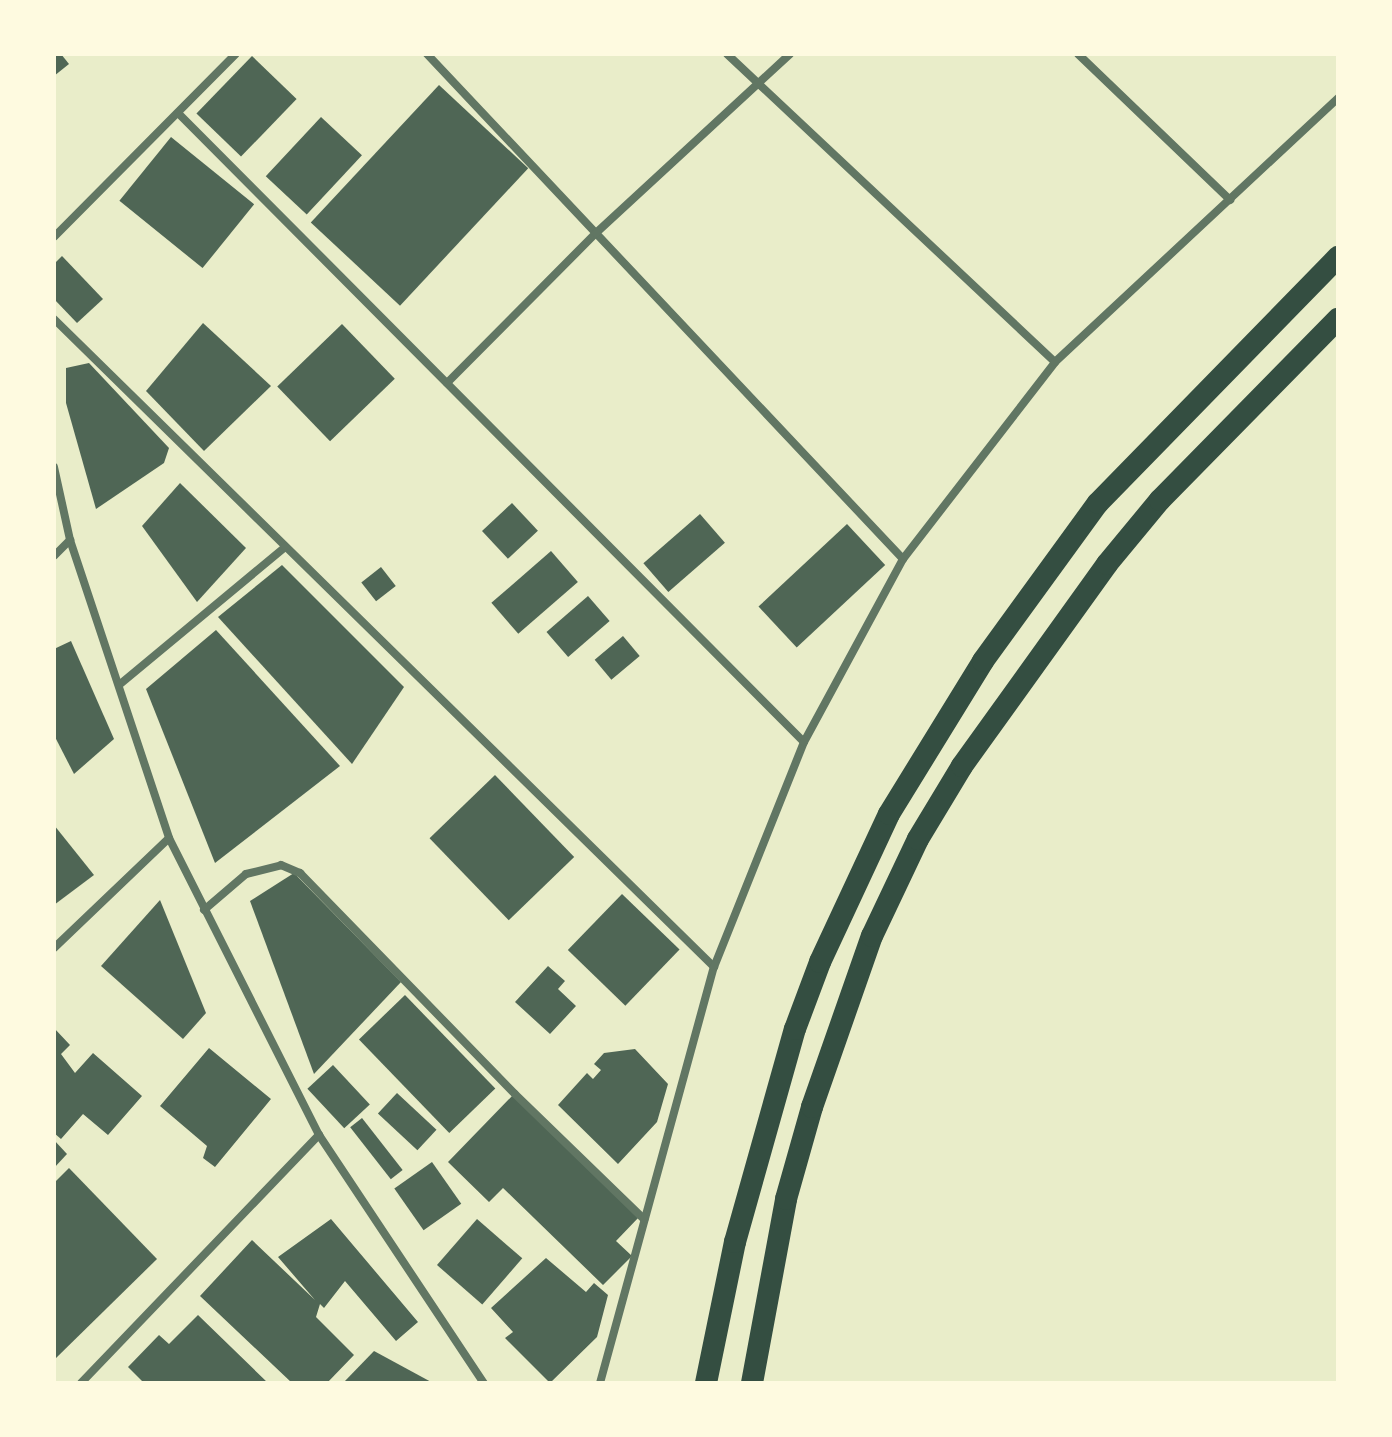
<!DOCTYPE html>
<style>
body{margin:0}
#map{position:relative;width:1392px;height:1437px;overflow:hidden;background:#e9edc9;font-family:Merriweather,serif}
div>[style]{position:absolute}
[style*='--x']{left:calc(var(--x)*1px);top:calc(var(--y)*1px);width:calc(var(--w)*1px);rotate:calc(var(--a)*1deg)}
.building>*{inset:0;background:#4f6655;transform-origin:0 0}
.minor>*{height:8px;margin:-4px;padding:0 4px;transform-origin:4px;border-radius:4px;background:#617663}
.trunk>*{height:22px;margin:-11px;padding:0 11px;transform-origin:11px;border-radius:11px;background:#344e41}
span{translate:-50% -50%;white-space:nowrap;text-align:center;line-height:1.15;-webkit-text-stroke:7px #fefae0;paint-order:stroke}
.frame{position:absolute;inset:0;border:56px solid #fefae0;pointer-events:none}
</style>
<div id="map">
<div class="building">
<i style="clip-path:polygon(54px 54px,61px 54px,69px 64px,54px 76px)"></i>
<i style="left:252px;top:56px;width:62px;height:80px;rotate:44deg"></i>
<i style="left:439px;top:85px;width:122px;height:188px;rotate:43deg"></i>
<i style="left:321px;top:117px;width:56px;height:81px;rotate:43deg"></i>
<i style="left:171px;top:137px;width:107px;height:82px;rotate:39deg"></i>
<i style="clip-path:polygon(62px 256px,103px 299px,77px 323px,54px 299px,54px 264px)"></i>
<i style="clip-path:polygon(203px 323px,271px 386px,204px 451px,146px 391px)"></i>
<i style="left:342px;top:324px;width:76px;height:90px;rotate:46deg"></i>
<i style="clip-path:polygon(89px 363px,169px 448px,164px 463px,96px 509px,66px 403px,66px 368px)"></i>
<i style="clip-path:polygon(180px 483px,246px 548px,197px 602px,142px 526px)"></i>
<i style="left:512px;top:503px;width:38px;height:41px;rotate:47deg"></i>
<i style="left:700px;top:514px;width:38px;height:75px;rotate:49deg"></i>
<i style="left:847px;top:524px;width:56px;height:121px;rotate:47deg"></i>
<i style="left:551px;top:551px;width:41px;height:79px;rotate:49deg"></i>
<i style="clip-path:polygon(282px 565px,404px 687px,352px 764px,218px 617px)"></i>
<i style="left:381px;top:567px;width:24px;height:25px;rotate:52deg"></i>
<i style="left:588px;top:596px;width:33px;height:55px;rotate:49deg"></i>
<i style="clip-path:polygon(216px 630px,340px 766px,215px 863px,146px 689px)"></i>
<i style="left:623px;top:636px;width:26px;height:37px;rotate:50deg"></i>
<i style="clip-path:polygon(71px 641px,114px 739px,74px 774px,54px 735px,54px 649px)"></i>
<i style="left:495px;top:775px;width:114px;height:91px;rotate:46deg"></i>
<i style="clip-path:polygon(54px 825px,94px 875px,54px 905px)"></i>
<i style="clip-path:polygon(294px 873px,401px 982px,314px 1074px,250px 901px)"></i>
<i style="left:622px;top:894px;width:80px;height:78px;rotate:44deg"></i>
<i style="clip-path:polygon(160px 900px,206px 1013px,183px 1039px,101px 966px)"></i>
<i style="clip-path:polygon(548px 966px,565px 981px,558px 989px,576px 1006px,550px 1034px,515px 1002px)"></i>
<i style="left:405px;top:995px;width:130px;height:64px;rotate:46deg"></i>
<i style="clip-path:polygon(54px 1028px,70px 1045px,61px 1054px,75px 1073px,93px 1053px,142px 1096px,108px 1135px,83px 1114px,61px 1139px,54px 1133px)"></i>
<i style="clip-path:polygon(209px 1048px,271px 1099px,215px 1167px,203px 1158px,207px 1146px,160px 1106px)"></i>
<i style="clip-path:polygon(635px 1049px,668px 1084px,657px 1122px,618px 1164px,558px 1105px,587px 1073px,593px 1079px,601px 1070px,594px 1064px,604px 1053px)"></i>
<i style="left:333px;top:1065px;width:54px;height:35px;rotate:47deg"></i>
<i style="left:397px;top:1093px;width:54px;height:28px;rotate:43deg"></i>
<i style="clip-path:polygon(513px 1095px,639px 1217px,616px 1241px,632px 1256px,603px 1285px,503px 1188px,489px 1202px,448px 1162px)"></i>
<i style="left:362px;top:1118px;width:66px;height:15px;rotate:52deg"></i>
<i style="clip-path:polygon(54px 1140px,67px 1154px,54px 1168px)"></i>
<i style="left:432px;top:1162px;width:51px;height:46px;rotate:55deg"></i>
<i style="clip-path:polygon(69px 1168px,157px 1259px,54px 1360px,54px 1183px)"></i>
<i style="clip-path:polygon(331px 1219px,418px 1322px,396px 1341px,345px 1281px,324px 1308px,320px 1304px,316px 1317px,354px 1355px,327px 1383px,292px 1383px,200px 1296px,252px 1240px,315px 1300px,278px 1257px)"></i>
<i style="left:477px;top:1219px;width:60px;height:61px;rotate:41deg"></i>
<i style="clip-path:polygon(546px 1258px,586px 1292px,594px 1283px,608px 1295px,597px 1337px,550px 1383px,505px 1338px,513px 1332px,491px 1308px)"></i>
<i style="clip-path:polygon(198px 1315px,268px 1383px,144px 1383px,128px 1367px,159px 1335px,169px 1344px)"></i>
<i style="clip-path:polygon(374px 1351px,433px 1383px,343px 1383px)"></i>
</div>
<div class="minor">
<i style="--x:427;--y:54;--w:694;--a:46.69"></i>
<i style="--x:727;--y:54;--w:450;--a:43.2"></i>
<i style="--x:1078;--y:54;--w:211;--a:43.8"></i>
<i style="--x:178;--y:113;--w:887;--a:45.14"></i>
<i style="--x:54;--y:237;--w:258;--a:-45.2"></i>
<i style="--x:54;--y:319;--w:925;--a:44.47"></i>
<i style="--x:447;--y:383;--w:211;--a:-45.2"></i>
<i style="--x:596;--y:233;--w:264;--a:-42.7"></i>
<i style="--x:54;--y:467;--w:75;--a:77.6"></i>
<i style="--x:70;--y:540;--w:314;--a:71.6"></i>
<i style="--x:169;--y:838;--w:333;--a:63.2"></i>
<i style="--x:319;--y:1135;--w:298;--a:56.4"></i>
<i style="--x:54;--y:556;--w:23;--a:-45"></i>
<i style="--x:119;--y:685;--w:216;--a:-39.7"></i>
<i style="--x:204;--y:910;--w:55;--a:-40.6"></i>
<i style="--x:246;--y:874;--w:36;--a:-14"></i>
<i style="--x:281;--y:865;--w:21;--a:23"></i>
<i style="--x:300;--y:873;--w:308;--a:45.8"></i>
<i style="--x:515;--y:1094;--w:180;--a:44.1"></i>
<i style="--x:54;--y:948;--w:159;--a:-43.7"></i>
<i style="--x:81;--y:1383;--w:344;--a:-46.2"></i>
<i style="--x:600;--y:1383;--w:431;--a:-74.7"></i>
<i style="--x:714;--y:967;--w:242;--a:-68.2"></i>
<i style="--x:804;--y:742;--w:208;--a:-61.6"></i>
<i style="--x:903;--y:559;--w:249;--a:-52.3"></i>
<i style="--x:1055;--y:362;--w:387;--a:-43"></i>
</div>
<div class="trunk">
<i style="--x:706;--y:1383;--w:144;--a:-78.4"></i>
<i style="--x:735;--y:1242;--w:221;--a:-74.3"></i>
<i style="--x:795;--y:1029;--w:72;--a:-69.5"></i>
<i style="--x:820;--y:962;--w:163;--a:-65"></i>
<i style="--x:889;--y:814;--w:180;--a:-58.4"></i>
<i style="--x:983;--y:661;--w:195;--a:-54"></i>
<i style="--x:1098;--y:503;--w:344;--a:-45.7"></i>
<i style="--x:752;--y:1383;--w:187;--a:-79.5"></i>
<i style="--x:786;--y:1199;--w:96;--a:-74.2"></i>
<i style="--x:812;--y:1107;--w:181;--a:-70.7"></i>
<i style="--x:872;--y:936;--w:107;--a:-64.6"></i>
<i style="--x:918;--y:839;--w:85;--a:-58.9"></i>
<i style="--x:962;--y:766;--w:249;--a:-54.3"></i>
<i style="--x:1107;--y:564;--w:83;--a:-50.4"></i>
<i style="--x:1160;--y:500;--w:254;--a:-45.5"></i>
</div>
<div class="frame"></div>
</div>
